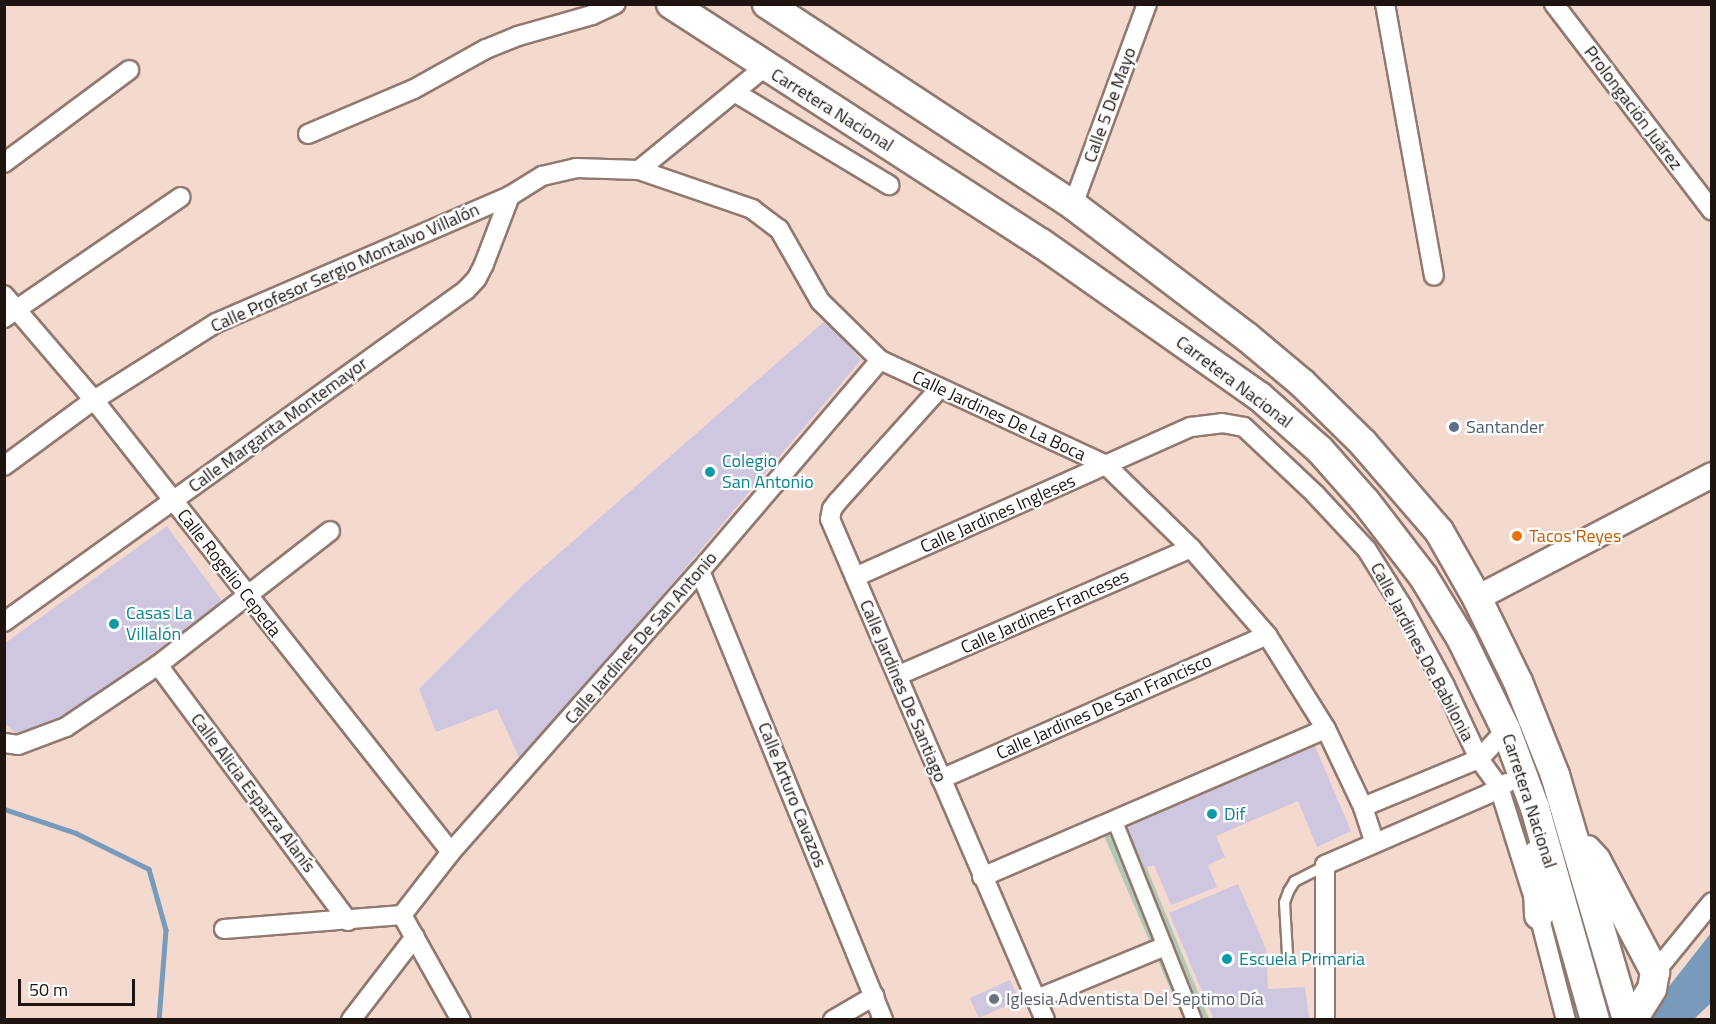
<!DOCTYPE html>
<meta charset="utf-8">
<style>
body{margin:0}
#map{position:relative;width:1716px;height:1024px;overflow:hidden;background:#f4d9cf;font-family:"Titillium Web",sans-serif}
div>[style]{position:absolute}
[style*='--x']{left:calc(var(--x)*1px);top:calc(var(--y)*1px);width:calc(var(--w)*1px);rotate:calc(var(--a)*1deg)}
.green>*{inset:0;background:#b1c9b5}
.water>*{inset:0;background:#799bbb}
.stream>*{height:4.5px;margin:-2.25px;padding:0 2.25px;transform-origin:2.25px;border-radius:2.25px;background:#799bbb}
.building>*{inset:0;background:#cec7df;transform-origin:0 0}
.roads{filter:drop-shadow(2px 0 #927970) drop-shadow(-2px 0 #927970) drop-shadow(0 2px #927970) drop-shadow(0 -2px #927970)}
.service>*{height:9px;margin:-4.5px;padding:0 4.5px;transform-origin:4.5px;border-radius:4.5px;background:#fff}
.pedestrian>*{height:14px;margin:-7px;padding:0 7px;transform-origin:7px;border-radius:7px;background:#fff}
.minor>*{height:18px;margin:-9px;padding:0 9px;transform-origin:9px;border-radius:9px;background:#fff}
.secondary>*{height:24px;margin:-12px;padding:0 12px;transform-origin:12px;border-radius:12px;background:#fff}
.trunk>*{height:28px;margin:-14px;padding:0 14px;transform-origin:14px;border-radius:14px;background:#fff}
.dots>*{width:16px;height:16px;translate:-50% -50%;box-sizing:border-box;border:3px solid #fff;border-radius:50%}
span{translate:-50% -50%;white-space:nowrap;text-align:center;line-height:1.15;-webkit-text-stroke:4.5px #fff;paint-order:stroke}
.street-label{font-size:18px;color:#1e1511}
.service-label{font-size:18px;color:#4e5e75}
.left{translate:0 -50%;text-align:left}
.culture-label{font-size:18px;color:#0d838f}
.food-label{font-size:18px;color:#c56008}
.worship-label{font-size:18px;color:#5b616d}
.frame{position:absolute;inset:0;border:6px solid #1e1511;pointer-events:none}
.scale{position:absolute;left:18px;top:979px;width:117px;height:27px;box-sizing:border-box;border:3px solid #1e1511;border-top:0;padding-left:8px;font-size:18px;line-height:21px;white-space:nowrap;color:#1e1511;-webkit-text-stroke:4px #fff;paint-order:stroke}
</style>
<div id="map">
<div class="green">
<i style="clip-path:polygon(1125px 815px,1209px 1019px,1183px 1019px,1100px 826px)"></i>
</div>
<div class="water">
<i style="clip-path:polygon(1711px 933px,1711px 1003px,1694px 1019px,1631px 1020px,1652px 1008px)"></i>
</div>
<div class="stream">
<i style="--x:4;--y:809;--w:76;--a:18.4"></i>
<i style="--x:76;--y:833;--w:81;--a:26.3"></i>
<i style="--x:149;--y:869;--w:63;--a:74.4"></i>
<i style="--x:166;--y:930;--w:90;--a:94.4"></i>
</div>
<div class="building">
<i style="clip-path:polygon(826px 320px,861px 360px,521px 762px,497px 709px,436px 732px,419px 689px,524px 584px)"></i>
<i style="clip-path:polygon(167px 526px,224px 604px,25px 743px,4px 722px,4px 644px)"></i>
<i style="clip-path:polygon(1314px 744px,1351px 831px,1317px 847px,1298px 801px,1216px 836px,1225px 857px,1208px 865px,1217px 887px,1171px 905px,1154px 865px,1145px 868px,1127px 826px)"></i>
<i style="clip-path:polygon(1238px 884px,1266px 949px,1268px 989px,1305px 987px,1309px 1018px,1214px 1020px,1169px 913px)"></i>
<i style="left:1010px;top:980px;width:22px;height:44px;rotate:66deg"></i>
</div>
<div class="roads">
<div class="service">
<i style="--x:1287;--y:954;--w:52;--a:-93.3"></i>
<i style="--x:1284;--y:902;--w:12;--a:-70"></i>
<i style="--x:1288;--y:891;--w:12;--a:-59"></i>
<i style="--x:1294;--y:881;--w:35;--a:-27"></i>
</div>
<div class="pedestrian">
<i style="--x:1114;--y:819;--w:216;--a:68.3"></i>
</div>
<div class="minor">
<i style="--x:1385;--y:4;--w:276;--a:79.8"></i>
<i style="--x:1554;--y:4;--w:260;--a:52.6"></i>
<i style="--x:736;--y:93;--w:179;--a:31"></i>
<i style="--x:308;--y:134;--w:115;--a:-23"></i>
<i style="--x:414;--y:89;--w:82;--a:-29.1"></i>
<i style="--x:486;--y:49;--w:35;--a:-22"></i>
<i style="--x:518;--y:36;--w:77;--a:-15.8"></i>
<i style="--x:592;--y:15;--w:26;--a:-25"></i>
<i style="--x:4;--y:163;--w:156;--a:-36.6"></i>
<i style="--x:639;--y:170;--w:163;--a:-39.3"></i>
<i style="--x:1073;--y:205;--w:214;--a:-69.8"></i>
<i style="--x:4;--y:295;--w:138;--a:49.4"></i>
<i style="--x:94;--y:400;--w:576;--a:51.7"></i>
<i style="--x:4;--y:318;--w:214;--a:-34.4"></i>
<i style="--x:939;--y:389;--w:151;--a:132"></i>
<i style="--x:838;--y:501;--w:10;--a:127"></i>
<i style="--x:832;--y:509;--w:10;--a:101"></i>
<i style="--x:830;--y:519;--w:545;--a:66.77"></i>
<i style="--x:4;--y:466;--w:112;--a:-36.3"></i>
<i style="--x:94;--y:400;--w:144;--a:-32.3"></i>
<i style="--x:216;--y:323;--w:320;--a:-23.4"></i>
<i style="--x:510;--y:196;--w:38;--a:-32"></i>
<i style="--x:542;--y:176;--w:35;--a:-13"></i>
<i style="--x:576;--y:168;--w:63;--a:1.8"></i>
<i style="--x:639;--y:170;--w:120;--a:19"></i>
<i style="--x:752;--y:209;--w:34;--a:37"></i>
<i style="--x:779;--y:229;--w:83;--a:60.3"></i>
<i style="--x:820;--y:301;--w:84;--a:44.5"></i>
<i style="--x:880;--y:360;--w:249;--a:24.9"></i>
<i style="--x:1106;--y:465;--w:119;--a:44.3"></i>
<i style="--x:1191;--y:548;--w:116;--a:48.9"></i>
<i style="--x:1267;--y:635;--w:111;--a:57.9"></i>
<i style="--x:1326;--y:729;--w:86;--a:64.6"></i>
<i style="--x:1363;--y:807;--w:38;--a:72"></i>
<i style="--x:700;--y:571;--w:485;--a:67.8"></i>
<i style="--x:855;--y:577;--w:368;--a:-24.1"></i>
<i style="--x:1191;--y:427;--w:31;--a:-7"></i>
<i style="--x:1222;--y:423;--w:22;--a:10"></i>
<i style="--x:1244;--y:427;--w:98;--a:43.3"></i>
<i style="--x:1315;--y:494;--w:76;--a:47.1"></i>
<i style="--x:1367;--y:550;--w:66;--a:58"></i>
<i style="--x:1402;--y:606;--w:91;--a:61.7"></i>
<i style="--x:1445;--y:686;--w:81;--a:65"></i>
<i style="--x:1479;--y:759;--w:34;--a:54"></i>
<i style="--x:1499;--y:787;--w:134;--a:72.6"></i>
<i style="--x:1539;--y:915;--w:108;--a:75.6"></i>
<i style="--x:4;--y:622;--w:569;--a:-35.7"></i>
<i style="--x:466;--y:290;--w:16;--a:-47"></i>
<i style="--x:477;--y:278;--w:16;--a:-63"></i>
<i style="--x:484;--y:264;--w:73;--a:-69.1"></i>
<i style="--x:158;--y:665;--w:319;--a:53.4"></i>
<i style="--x:899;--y:675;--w:318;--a:-23.5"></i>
<i style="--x:4;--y:743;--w:14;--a:8"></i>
<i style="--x:18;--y:745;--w:51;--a:-20.6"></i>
<i style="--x:66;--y:727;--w:111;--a:-34"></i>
<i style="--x:158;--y:665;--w:218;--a:-37.9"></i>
<i style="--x:941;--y:779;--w:356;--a:-23.8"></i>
<i style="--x:1363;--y:807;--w:126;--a:-22.5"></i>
<i style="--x:1479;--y:759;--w:40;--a:-47"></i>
<i style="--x:982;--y:877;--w:374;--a:-23.3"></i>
<i style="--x:402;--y:915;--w:80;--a:-52.1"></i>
<i style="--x:451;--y:852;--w:375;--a:-48.5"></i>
<i style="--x:700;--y:571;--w:277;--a:-49.5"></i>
<i style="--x:224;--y:929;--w:179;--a:-4.5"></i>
<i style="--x:402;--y:915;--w:120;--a:60.7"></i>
<i style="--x:1655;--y:972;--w:90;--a:-50.8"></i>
<i style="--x:1037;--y:999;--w:136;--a:-22.4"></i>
<i style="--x:351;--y:1020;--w:105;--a:-52.4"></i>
<i style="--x:833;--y:1020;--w:48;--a:-30.3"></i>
<i style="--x:1325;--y:1020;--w:155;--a:-90"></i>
<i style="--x:1325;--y:865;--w:178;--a:-23.5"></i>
<i style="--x:1488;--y:794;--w:22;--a:-30"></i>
</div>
<div class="secondary">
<i style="--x:1477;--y:598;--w:265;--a:-27.6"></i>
</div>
<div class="trunk">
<i style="--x:671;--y:4;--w:440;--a:32.9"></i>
<i style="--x:1041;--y:243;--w:266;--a:35.1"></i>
<i style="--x:1259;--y:396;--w:81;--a:41.5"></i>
<i style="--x:1320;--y:450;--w:69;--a:48.5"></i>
<i style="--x:1366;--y:502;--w:93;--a:52.4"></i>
<i style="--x:1423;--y:576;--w:75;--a:58.6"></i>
<i style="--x:1462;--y:640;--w:100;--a:63.9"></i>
<i style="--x:1506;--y:730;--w:83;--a:69.6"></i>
<i style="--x:1535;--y:808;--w:220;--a:74.2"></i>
<i style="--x:767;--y:4;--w:366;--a:33.3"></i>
<i style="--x:1073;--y:205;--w:218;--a:37.2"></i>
<i style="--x:1247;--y:337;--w:72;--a:39.9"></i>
<i style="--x:1302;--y:383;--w:86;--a:44.5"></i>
<i style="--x:1363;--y:443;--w:116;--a:49.2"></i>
<i style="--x:1439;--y:531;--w:77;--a:60.4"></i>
<i style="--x:1477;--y:598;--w:93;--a:64"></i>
<i style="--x:1518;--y:682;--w:100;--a:68.3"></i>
<i style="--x:1555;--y:775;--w:255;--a:73.6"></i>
<i style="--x:1587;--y:850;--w:13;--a:48"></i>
<i style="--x:1596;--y:860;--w:127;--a:62.2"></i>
<i style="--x:1655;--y:972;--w:17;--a:100"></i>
<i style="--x:1652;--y:989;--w:36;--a:122"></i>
<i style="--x:1537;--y:855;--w:60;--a:88.1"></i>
</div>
</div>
<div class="dots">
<i style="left:1454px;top:427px;background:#5c6f8a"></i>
<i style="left:710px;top:472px;background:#0f9aa8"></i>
<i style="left:1517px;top:536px;background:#e8710a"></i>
<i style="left:114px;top:624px;background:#0f9aa8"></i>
<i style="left:1212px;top:814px;background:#0f9aa8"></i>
<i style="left:1227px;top:959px;background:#0f9aa8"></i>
<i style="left:994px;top:999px;background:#6b7280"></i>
</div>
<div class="street-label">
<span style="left:1110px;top:105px;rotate:-70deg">Calle 5 De Mayo</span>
<span style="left:1633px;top:108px;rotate:53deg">Prolongación Juárez</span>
<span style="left:832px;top:110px;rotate:32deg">Carretera Nacional</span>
<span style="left:345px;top:268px;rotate:-24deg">Calle Profesor Sergio Montalvo Villalón</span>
<span style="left:1234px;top:382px;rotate:37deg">Carretera Nacional</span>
<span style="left:999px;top:416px;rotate:25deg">Calle Jardines De La Boca</span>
<span style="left:278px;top:425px;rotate:-36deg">Calle Margarita Montemayor</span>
<span style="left:998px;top:514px;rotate:-24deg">Calle Jardines Ingleses</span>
<span style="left:229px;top:573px;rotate:52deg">Calle Rogelio Cepeda</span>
<span style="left:1045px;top:612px;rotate:-24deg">Calle Jardines Franceses</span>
<span style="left:641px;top:638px;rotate:-49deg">Calle Jardines De San Antonio</span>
<span style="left:1422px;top:652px;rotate:62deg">Calle Jardines De Babilonia</span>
<span style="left:903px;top:691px;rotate:67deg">Calle Jardines De Santiago</span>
<span style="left:1104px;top:707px;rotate:-24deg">Calle Jardines De San Francisco</span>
<span style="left:253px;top:793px;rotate:53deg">Calle Alicia Esparza Alanís</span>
<span style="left:792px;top:795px;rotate:68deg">Calle Arturo Cavazos</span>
<span style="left:1529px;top:801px;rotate:72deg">Carretera Nacional</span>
</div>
<div class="service-label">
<span class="left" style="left:1466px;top:427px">Santander</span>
</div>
<div class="culture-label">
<span class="left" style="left:722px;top:472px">Colegio<br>San Antonio</span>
<span class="left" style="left:126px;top:624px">Casas La<br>Villalón</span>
<span class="left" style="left:1224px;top:814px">Dif</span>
<span class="left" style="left:1239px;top:959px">Escuela Primaria</span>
</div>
<div class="food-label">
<span class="left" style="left:1529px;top:536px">Tacos Reyes</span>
</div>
<div class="worship-label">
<span class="left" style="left:1006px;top:999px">Iglesia Adventista Del Septimo Día</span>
</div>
<div class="frame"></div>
<div class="scale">50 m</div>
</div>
